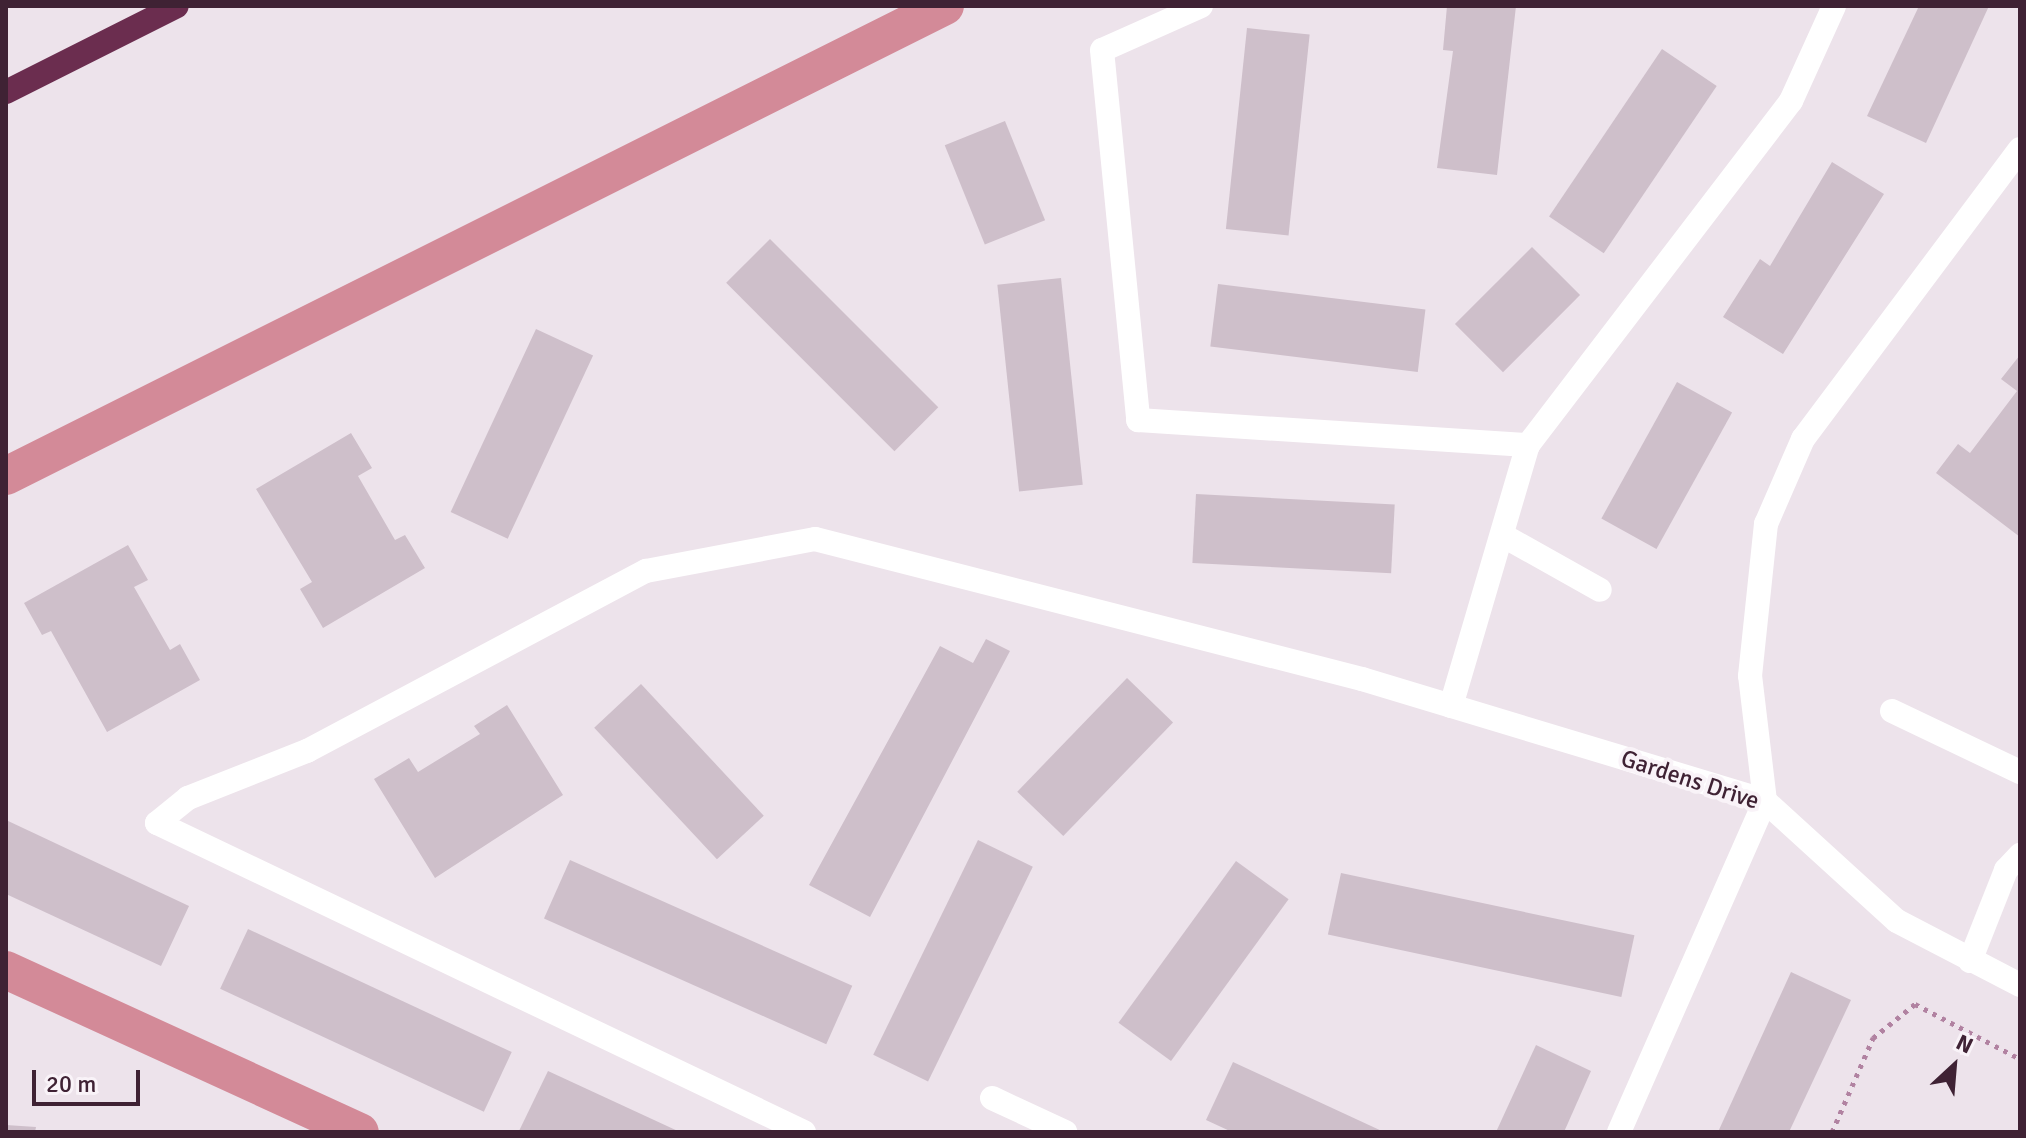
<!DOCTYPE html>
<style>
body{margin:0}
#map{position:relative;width:2026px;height:1138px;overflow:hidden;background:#ede3eb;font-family:Signika,sans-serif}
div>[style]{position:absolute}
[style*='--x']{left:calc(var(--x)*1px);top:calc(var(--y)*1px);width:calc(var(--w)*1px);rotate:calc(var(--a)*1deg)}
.canal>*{height:38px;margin:-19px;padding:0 19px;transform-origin:19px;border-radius:19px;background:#d38a98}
.building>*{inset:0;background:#cebfca;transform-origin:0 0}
.path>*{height:5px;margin-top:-2.5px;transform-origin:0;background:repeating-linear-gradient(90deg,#b182a1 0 4px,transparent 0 10px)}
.minor>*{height:24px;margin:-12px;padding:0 12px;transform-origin:12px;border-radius:12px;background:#fff}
.highway>*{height:24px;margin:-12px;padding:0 12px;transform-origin:12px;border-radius:12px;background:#6b2d4f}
span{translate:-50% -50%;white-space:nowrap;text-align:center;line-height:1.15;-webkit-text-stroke:8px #f9f3f8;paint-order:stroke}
.street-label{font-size:24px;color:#3f2234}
.frame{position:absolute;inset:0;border:8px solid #3f2234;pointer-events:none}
.north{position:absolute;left:1914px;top:1026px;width:80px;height:80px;-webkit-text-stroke:6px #f9f3f8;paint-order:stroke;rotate:26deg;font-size:22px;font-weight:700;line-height:32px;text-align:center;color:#3f2234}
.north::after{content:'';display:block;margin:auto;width:28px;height:36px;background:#3f2234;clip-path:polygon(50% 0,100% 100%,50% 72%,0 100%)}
.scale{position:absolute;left:32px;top:1070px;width:108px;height:36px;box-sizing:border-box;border:4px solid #3f2234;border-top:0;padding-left:10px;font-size:24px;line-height:28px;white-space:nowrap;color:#3f2234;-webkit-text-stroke:6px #f9f3f8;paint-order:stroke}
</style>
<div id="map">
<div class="canal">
<i style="--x:6;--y:476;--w:1050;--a:-26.59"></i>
<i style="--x:6;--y:970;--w:389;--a:24.6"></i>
</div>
<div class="building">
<i style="clip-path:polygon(1447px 6px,1516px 6px,1497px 175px,1437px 168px,1453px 51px,1443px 50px)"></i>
<i style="clip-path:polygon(1919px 6px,1989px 6px,1926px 143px,1867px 116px)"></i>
<i style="left:1247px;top:28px;width:63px;height:202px;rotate:6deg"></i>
<i style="left:1662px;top:49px;width:66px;height:202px;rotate:34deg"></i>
<i style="left:1005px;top:121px;width:107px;height:65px;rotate:68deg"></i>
<i style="clip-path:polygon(1832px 162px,1884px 194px,1783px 354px,1723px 317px,1760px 259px,1770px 266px)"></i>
<i style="left:770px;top:239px;width:238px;height:62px;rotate:45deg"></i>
<i style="left:1532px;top:247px;width:68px;height:109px;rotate:45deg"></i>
<i style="left:1061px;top:278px;width:208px;height:64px;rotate:84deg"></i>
<i style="left:1218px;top:284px;width:209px;height:63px;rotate:7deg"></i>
<i style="left:536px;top:329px;width:63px;height:202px;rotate:25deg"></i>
<i style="clip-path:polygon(2020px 355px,2020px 537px,1936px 473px,1958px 444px,1970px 453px,2017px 391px,2001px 379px)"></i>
<i style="left:1677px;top:382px;width:63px;height:156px;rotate:29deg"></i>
<i style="clip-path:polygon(351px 433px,372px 468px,358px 476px,395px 540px,405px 535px,425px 568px,323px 628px,300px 589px,312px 582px,256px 489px)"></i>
<i style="left:1196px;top:494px;width:199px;height:69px;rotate:3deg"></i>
<i style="clip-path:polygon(128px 545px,148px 580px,134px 587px,170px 650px,180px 644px,200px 680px,107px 732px,51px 631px,42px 635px,24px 603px)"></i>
<i style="clip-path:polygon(986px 639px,1010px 651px,870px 917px,809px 885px,940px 646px,973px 663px)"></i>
<i style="left:1127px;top:678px;width:64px;height:158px;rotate:44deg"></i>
<i style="left:641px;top:684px;width:180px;height:64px;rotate:47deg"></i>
<i style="clip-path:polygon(507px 705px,563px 795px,435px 878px,374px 779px,409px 758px,418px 772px,480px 734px,474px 726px)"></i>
<i style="clip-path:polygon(6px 820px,189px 906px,161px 966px,6px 894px)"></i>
<i style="left:978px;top:840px;width:61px;height:239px;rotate:26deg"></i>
<i style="left:570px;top:860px;width:309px;height:64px;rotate:24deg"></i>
<i style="left:1236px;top:861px;width:65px;height:200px;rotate:36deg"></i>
<i style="left:1341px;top:873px;width:300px;height:63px;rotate:12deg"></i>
<i style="left:248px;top:929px;width:291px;height:66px;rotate:25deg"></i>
<i style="clip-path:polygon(1791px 972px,1851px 1000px,1789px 1132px,1718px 1132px)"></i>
<i style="clip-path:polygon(1536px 1045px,1591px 1071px,1564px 1132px,1496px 1132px)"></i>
<i style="clip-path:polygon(1233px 1062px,1384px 1132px,1232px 1132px,1206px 1120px)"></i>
<i style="clip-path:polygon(548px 1071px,680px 1132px,519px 1131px)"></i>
<i style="clip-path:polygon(6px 1125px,36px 1127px,35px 1132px,6px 1132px)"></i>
</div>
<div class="path">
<i style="--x:1832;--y:1132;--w:103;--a:-66.4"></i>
<i style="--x:1873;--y:1038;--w:54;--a:-39"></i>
<i style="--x:1915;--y:1004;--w:119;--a:27.6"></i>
</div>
<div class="minor">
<i style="--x:1201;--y:6;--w:108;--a:156"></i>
<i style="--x:1102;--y:50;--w:372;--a:84.4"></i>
<i style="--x:1138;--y:420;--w:391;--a:3.7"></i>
<i style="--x:1528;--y:445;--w:433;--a:-52.6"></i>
<i style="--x:1791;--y:101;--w:104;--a:-65.6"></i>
<i style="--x:1502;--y:535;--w:112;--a:29.3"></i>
<i style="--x:1451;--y:706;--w:272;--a:-73.6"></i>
<i style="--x:1892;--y:711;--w:142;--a:25.5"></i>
<i style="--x:1970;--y:961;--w:98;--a:-68.4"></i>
<i style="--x:2006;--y:870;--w:21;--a:-47"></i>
<i style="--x:992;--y:1098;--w:81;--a:25"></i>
<i style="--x:804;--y:1132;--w:717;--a:-154.47"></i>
<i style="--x:157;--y:823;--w:40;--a:-39"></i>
<i style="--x:188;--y:798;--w:128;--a:-21.6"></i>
<i style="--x:307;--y:751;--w:384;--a:-28"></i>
<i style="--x:646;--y:571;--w:172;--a:-10.7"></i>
<i style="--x:815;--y:539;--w:565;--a:14.36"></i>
<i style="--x:1362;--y:679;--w:421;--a:16.8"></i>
<i style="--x:1765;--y:801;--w:178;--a:42.3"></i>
<i style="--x:1897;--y:921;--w:139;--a:27.5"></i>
<i style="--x:1619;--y:1132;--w:362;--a:-66.2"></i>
<i style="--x:1765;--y:801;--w:126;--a:-96.8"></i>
<i style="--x:1750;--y:676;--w:153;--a:-84"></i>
<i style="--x:1766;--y:524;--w:93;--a:-66.5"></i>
<i style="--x:1803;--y:439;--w:362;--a:-53.2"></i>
</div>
<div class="highway">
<i style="--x:6;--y:92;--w:191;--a:-26.7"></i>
</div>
<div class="street-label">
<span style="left:1690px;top:780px;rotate:18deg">Gardens Drive</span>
</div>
<div class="frame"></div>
<div class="north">N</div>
<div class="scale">20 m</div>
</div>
